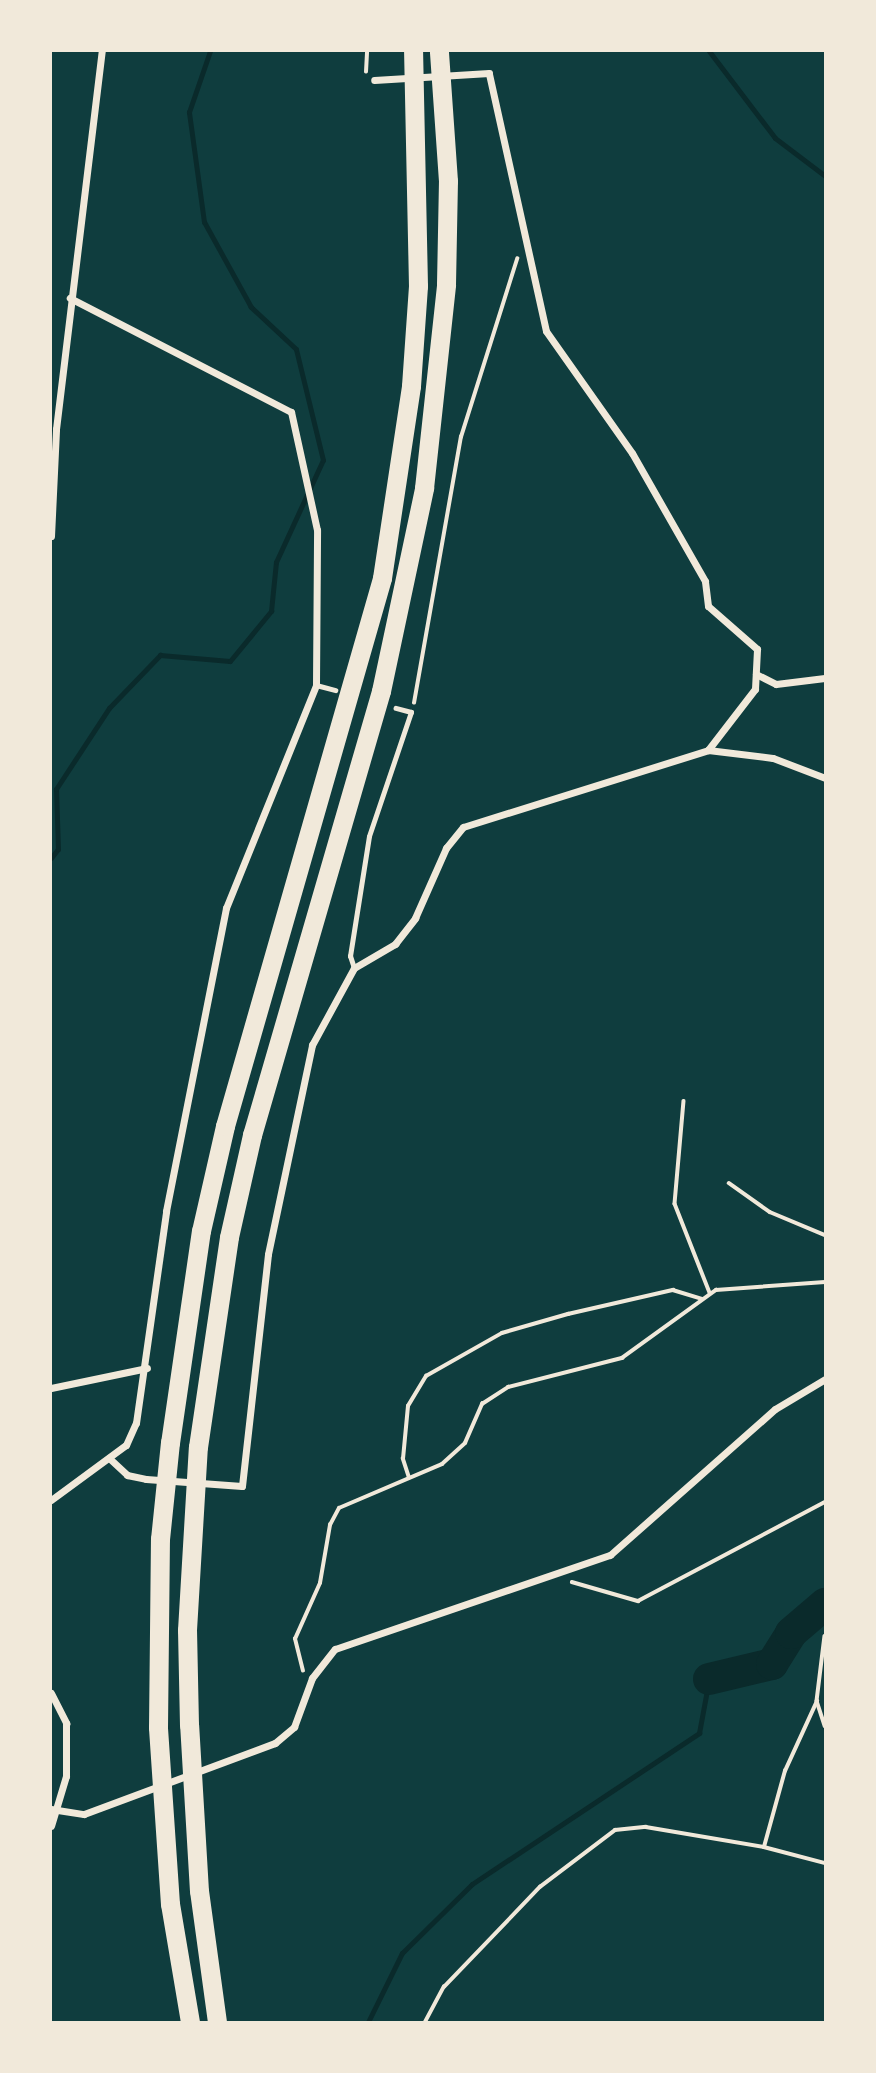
<!DOCTYPE html>
<style>
body{margin:0}
#map{position:relative;width:876px;height:2073px;overflow:hidden;background:#0f3d3e;font-family:"Open Sans",sans-serif}
div>[style]{position:absolute}
[style*='--x']{left:calc(var(--x)*1px);top:calc(var(--y)*1px);width:calc(var(--w)*1px);rotate:calc(var(--a)*1deg)}
.stream>*{height:5px;margin:-2.5px;padding:0 2.5px;transform-origin:2.5px;border-radius:2.5px;background:#0a2a2b}
.river>*{height:32px;margin:-16px;padding:0 16px;transform-origin:16px;border-radius:16px;background:#0a2a2b}
.path>*{height:3.5px;margin:-1.75px;padding:0 1.75px;transform-origin:1.75px;border-radius:1.75px;background:#f1e9da}
.service>*{height:5px;margin:-2.5px;padding:0 2.5px;transform-origin:2.5px;border-radius:2.5px;background:#f1e9da}
.minor>*{height:7px;margin:-3.5px;padding:0 3.5px;transform-origin:3.5px;border-radius:3.5px;background:#f1e9da}
.motorway>*{height:19px;margin:-9.5px;padding:0 9.5px;transform-origin:9.5px;border-radius:9.5px;background:#f1e9da}
span{translate:-50% -50%;white-space:nowrap;text-align:center;line-height:1.15;-webkit-text-stroke:5px #f1e9da;paint-order:stroke}
.frame{position:absolute;inset:0;border:52px solid #f1e9da;pointer-events:none}
</style>
<div id="map">
<div class="stream">
<i style="--x:709;--y:51;--w:109;--a:52.8"></i>
<i style="--x:775;--y:138;--w:63;--a:37.2"></i>
<i style="--x:51;--y:858;--w:11;--a:-52"></i>
<i style="--x:58;--y:849;--w:60;--a:-91.9"></i>
<i style="--x:56;--y:789;--w:97;--a:-56.8"></i>
<i style="--x:109;--y:708;--w:74;--a:-46.1"></i>
<i style="--x:160;--y:655;--w:70;--a:4.9"></i>
<i style="--x:230;--y:661;--w:65;--a:-50.6"></i>
<i style="--x:271;--y:611;--w:49;--a:-84.2"></i>
<i style="--x:276;--y:562;--w:112;--a:-65.3"></i>
<i style="--x:323;--y:460;--w:114;--a:-103.7"></i>
<i style="--x:296;--y:349;--w:62;--a:-137"></i>
<i style="--x:251;--y:307;--w:97;--a:-118.9"></i>
<i style="--x:204;--y:222;--w:111;--a:-97.8"></i>
<i style="--x:189;--y:112;--w:65;--a:-71"></i>
<i style="--x:368;--y:2022;--w:77;--a:-63.8"></i>
<i style="--x:402;--y:1953;--w:98;--a:-44.6"></i>
<i style="--x:472;--y:1884;--w:273;--a:-33.6"></i>
<i style="--x:699;--y:1733;--w:55;--a:-79.5"></i>
</div>
<div class="river">
<i style="--x:709;--y:1679;--w:65;--a:-13.4"></i>
<i style="--x:772;--y:1664;--w:36;--a:-58"></i>
<i style="--x:791;--y:1633;--w:45;--a:-40.5"></i>
</div>
<div class="path">
<i style="--x:366;--y:72;--w:21;--a:-87"></i>
<i style="--x:414;--y:703;--w:270;--a:-80"></i>
<i style="--x:461;--y:437;--w:187;--a:-72.5"></i>
<i style="--x:684;--y:1101;--w:103;--a:95"></i>
<i style="--x:675;--y:1204;--w:96;--a:68.5"></i>
<i style="--x:729;--y:1183;--w:50;--a:35.3"></i>
<i style="--x:770;--y:1212;--w:60;--a:22.7"></i>
<i style="--x:409;--y:1478;--w:20;--a:-108"></i>
<i style="--x:403;--y:1459;--w:53;--a:-84.6"></i>
<i style="--x:408;--y:1406;--w:35;--a:-59"></i>
<i style="--x:426;--y:1376;--w:87;--a:-29.5"></i>
<i style="--x:502;--y:1333;--w:69;--a:-16.1"></i>
<i style="--x:568;--y:1314;--w:108;--a:-12.9"></i>
<i style="--x:673;--y:1290;--w:30;--a:17"></i>
<i style="--x:572;--y:1582;--w:69;--a:16.1"></i>
<i style="--x:638;--y:1601;--w:212;--a:-27.9"></i>
<i style="--x:825;--y:1636;--w:65;--a:97"></i>
<i style="--x:817;--y:1701;--w:26;--a:72"></i>
<i style="--x:303;--y:1671;--w:33;--a:-104"></i>
<i style="--x:295;--y:1639;--w:61;--a:-65.9"></i>
<i style="--x:320;--y:1583;--w:59;--a:-80.2"></i>
<i style="--x:330;--y:1525;--w:19;--a:-62"></i>
<i style="--x:339;--y:1508;--w:112;--a:-23.1"></i>
<i style="--x:442;--y:1464;--w:31;--a:-42"></i>
<i style="--x:465;--y:1443;--w:43;--a:-66.4"></i>
<i style="--x:482;--y:1404;--w:31;--a:-33"></i>
<i style="--x:508;--y:1387;--w:118;--a:-14.3"></i>
<i style="--x:622;--y:1358;--w:116;--a:-35.9"></i>
<i style="--x:716;--y:1290;--w:109;--a:-4.2"></i>
<i style="--x:764;--y:1847;--w:63;--a:14.7"></i>
<i style="--x:425;--y:2022;--w:40;--a:-62"></i>
<i style="--x:444;--y:1987;--w:139;--a:-46.2"></i>
<i style="--x:540;--y:1887;--w:94;--a:-37.2"></i>
<i style="--x:615;--y:1830;--w:31;--a:-6"></i>
<i style="--x:646;--y:1827;--w:120;--a:9.6"></i>
<i style="--x:764;--y:1847;--w:79;--a:-74.6"></i>
<i style="--x:785;--y:1771;--w:77;--a:-65.4"></i>
</div>
<div class="service">
<i style="--x:316;--y:685;--w:20;--a:15"></i>
<i style="--x:354;--y:968;--w:13;--a:-108"></i>
<i style="--x:350;--y:956;--w:121;--a:-81"></i>
<i style="--x:369;--y:836;--w:131;--a:-71.3"></i>
<i style="--x:411;--y:712;--w:16;--a:-165"></i>
</div>
<div class="minor">
<i style="--x:51;--y:536;--w:107;--a:-87.3"></i>
<i style="--x:56;--y:429;--w:381;--a:-83.1"></i>
<i style="--x:756;--y:674;--w:22;--a:27"></i>
<i style="--x:776;--y:684;--w:49;--a:-7"></i>
<i style="--x:708;--y:750;--w:65;--a:7"></i>
<i style="--x:773;--y:758;--w:56;--a:21"></i>
<i style="--x:51;--y:1388;--w:98;--a:-11.8"></i>
<i style="--x:109;--y:1458;--w:25;--a:43"></i>
<i style="--x:127;--y:1475;--w:19;--a:12"></i>
<i style="--x:146;--y:1479;--w:96;--a:4.2"></i>
<i style="--x:242;--y:1486;--w:233;--a:-83.6"></i>
<i style="--x:268;--y:1254;--w:214;--a:-78.1"></i>
<i style="--x:312;--y:1045;--w:88;--a:-61.4"></i>
<i style="--x:354;--y:968;--w:48;--a:-30.3"></i>
<i style="--x:395;--y:944;--w:33;--a:-52"></i>
<i style="--x:415;--y:918;--w:77;--a:-66.1"></i>
<i style="--x:446;--y:848;--w:27;--a:-51"></i>
<i style="--x:463;--y:827;--w:257;--a:-17.4"></i>
<i style="--x:708;--y:750;--w:77;--a:-52.4"></i>
<i style="--x:755;--y:689;--w:40;--a:-87.1"></i>
<i style="--x:757;--y:649;--w:65;--a:-138.7"></i>
<i style="--x:708;--y:606;--w:25;--a:-97"></i>
<i style="--x:705;--y:581;--w:147;--a:-119.7"></i>
<i style="--x:632;--y:453;--w:149;--a:-125.2"></i>
<i style="--x:546;--y:331;--w:264;--a:-102.5"></i>
<i style="--x:489;--y:73;--w:115;--a:176.5"></i>
<i style="--x:51;--y:1500;--w:93;--a:-36.3"></i>
<i style="--x:126;--y:1445;--w:24;--a:-66"></i>
<i style="--x:136;--y:1423;--w:214;--a:-81.9"></i>
<i style="--x:166;--y:1211;--w:309;--a:-78.8"></i>
<i style="--x:226;--y:908;--w:240;--a:-68"></i>
<i style="--x:316;--y:685;--w:155;--a:-89.6"></i>
<i style="--x:317;--y:530;--w:121;--a:-102.4"></i>
<i style="--x:291;--y:412;--w:249;--a:-152.7"></i>
<i style="--x:51;--y:1693;--w:34;--a:63"></i>
<i style="--x:66;--y:1723;--w:53;--a:90"></i>
<i style="--x:66;--y:1776;--w:52;--a:106.7"></i>
<i style="--x:51;--y:1809;--w:33;--a:9"></i>
<i style="--x:84;--y:1814;--w:204;--a:-20.4"></i>
<i style="--x:275;--y:1743;--w:25;--a:-40"></i>
<i style="--x:294;--y:1727;--w:52;--a:-69.8"></i>
<i style="--x:312;--y:1678;--w:37;--a:-52"></i>
<i style="--x:335;--y:1649;--w:291;--a:-18.9"></i>
<i style="--x:610;--y:1555;--w:220;--a:-41.5"></i>
<i style="--x:775;--y:1409;--w:58;--a:-31"></i>
</div>
<div class="motorway">
<i style="--x:190;--y:2022;--w:120;--a:-99.6"></i>
<i style="--x:170;--y:1904;--w:177;--a:-93.9"></i>
<i style="--x:158;--y:1727;--w:188;--a:-89.4"></i>
<i style="--x:160;--y:1539;--w:97;--a:-84.1"></i>
<i style="--x:170;--y:1443;--w:214;--a:-81.7"></i>
<i style="--x:201;--y:1231;--w:108;--a:-77.1"></i>
<i style="--x:225;--y:1126;--w:570;--a:-74.01"></i>
<i style="--x:382;--y:578;--w:194;--a:-81.4"></i>
<i style="--x:411;--y:386;--w:100;--a:-86"></i>
<i style="--x:418;--y:286;--w:235;--a:-91.2"></i>
<i style="--x:217;--y:2022;--w:132;--a:-97.8"></i>
<i style="--x:199;--y:1891;--w:166;--a:-93.4"></i>
<i style="--x:189;--y:1725;--w:95;--a:-91.2"></i>
<i style="--x:187;--y:1630;--w:183;--a:-86.6"></i>
<i style="--x:198;--y:1447;--w:212;--a:-81.6"></i>
<i style="--x:229;--y:1237;--w:105;--a:-77.3"></i>
<i style="--x:252;--y:1135;--w:462;--a:-73.8"></i>
<i style="--x:381;--y:691;--w:208;--a:-78"></i>
<i style="--x:424;--y:488;--w:205;--a:-83.8"></i>
<i style="--x:446;--y:284;--w:103;--a:-88.9"></i>
<i style="--x:448;--y:181;--w:130;--a:-94"></i>
</div>
<div class="frame"></div>
</div>
